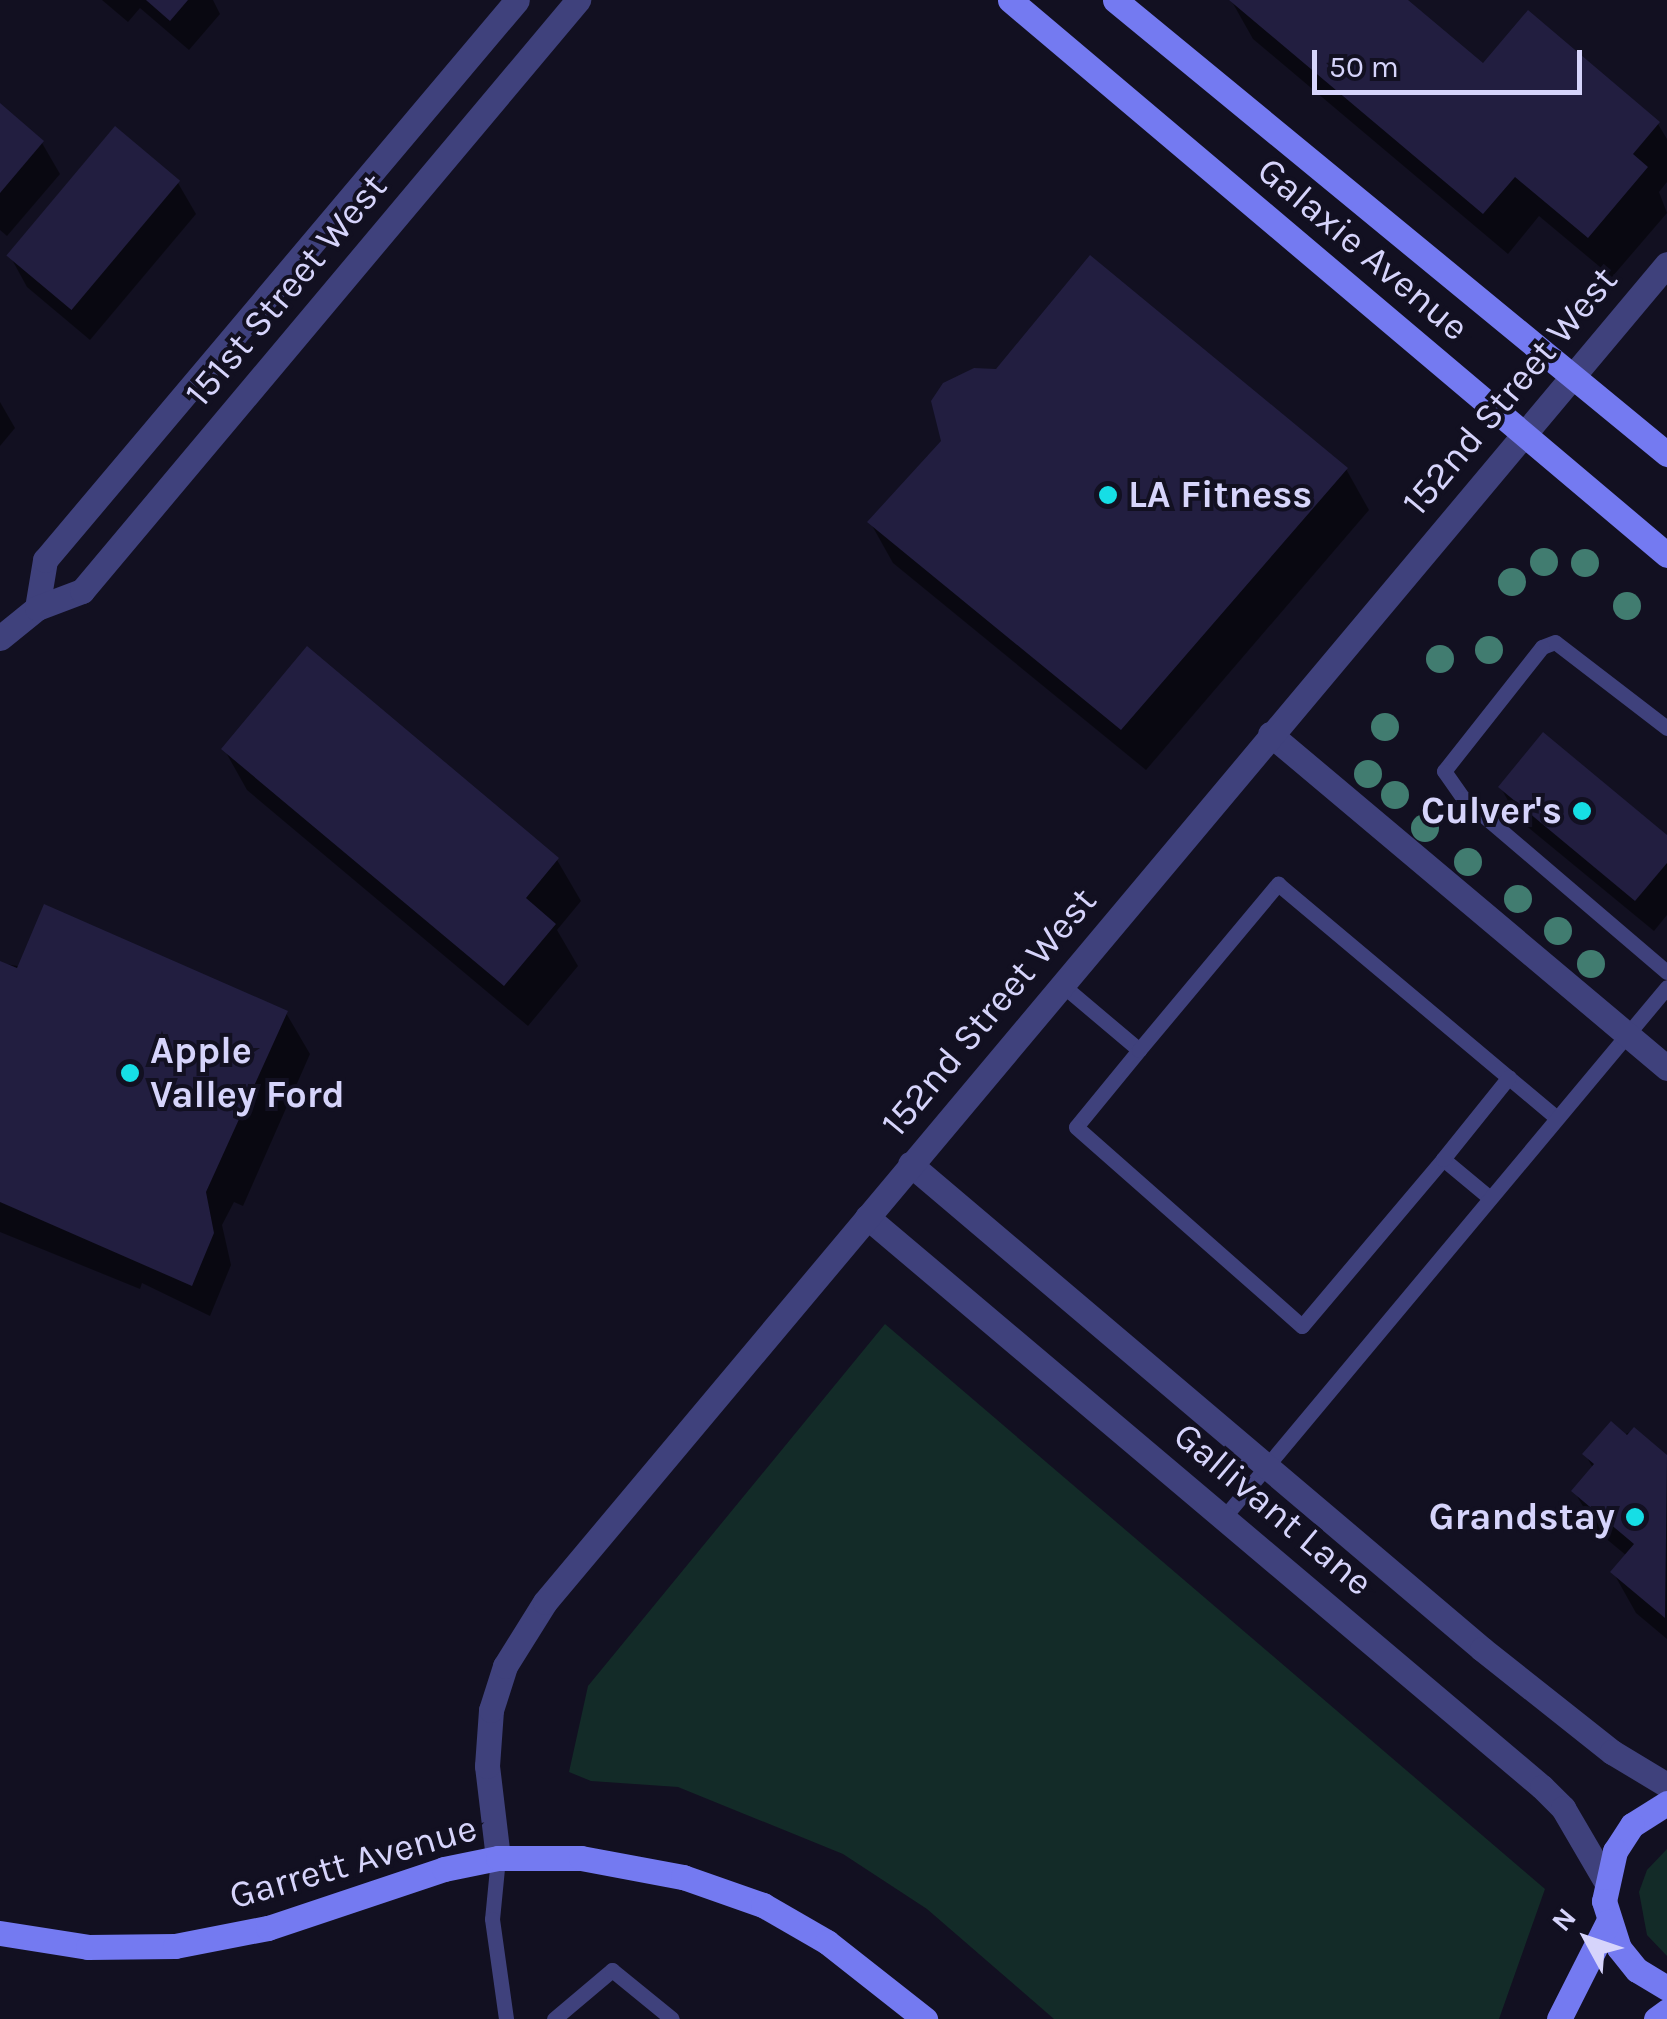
<!DOCTYPE html>
<style>
body{margin:0}
#map{position:relative;width:1667px;height:2019px;overflow:hidden;background:#121021;font-family:Karla,sans-serif}
div>[style]{position:absolute}
[style*='--x']{left:calc(var(--x)*1px);top:calc(var(--y)*1px);width:calc(var(--w)*1px);rotate:calc(var(--a)*1deg)}
.green>*{inset:0;background:#132b28}
.shadow>*{inset:0;background:#0007}
.building>*{inset:0;background:#221e40;transform-origin:0 0}
.lane>*{height:15px;margin:-7.5px;padding:0 7.5px;transform-origin:7.5px;border-radius:7.5px;background:#3f417c}
.street>*{height:25px;margin:-12.5px;padding:0 12.5px;transform-origin:12.5px;border-radius:12.5px;background:#3f417c}
.secondary>*{height:25px;margin:-12.5px;padding:0 12.5px;transform-origin:12.5px;border-radius:12.5px;background:#747af1}
.trees>*{width:28px;height:28px;margin:-14px;border-radius:50%;background:#417c70}
.dots>*{width:28px;height:28px;translate:-50% -50%;box-sizing:border-box;border:5px solid #121021;border-radius:50%}
span{translate:-50% -50%;white-space:nowrap;text-align:center;line-height:1.15;-webkit-text-stroke:8px #121021;paint-order:stroke}
.street-label{font-size:38px;color:#d6d4fb}
.poi-label{font-size:38px;color:#d6d4fb;font-weight:700}
.left{translate:0 -50%;text-align:left}
.right{translate:-100% -50%;text-align:right}
.north{position:absolute;left:1537px;top:1889px;width:100px;height:100px;-webkit-text-stroke:8px #121021;paint-order:stroke;rotate:310deg;font-size:28px;font-weight:700;line-height:40px;text-align:center;color:#d6d4fb}
.north::after{content:'';display:block;margin:auto;width:35px;height:45px;background:#d6d4fb;clip-path:polygon(50% 0,100% 100%,50% 72%,0 100%)}
.scale{position:absolute;left:1312px;top:50px;width:270px;height:45px;box-sizing:border-box;border:5px solid #d6d4fb;border-top:0;padding-left:12px;font-size:30px;line-height:35px;white-space:nowrap;color:#d6d4fb;-webkit-text-stroke:8px #121021;paint-order:stroke}
</style>
<div id="map">
<div class="green">
<i style="clip-path:polygon(885px 1324px,1545px 1889px,1499px 2019px,1054px 2019px,927px 1909px,843px 1854px,678px 1787px,591px 1781px,569px 1772px,588px 1686px)"></i>
<i style="clip-path:polygon(1667px 1849px,1667px 1956px,1647px 1935px,1639px 1892px,1647px 1870px)"></i>
</div>
<div class="shadow">
<i style="clip-path:polygon(102px 0,213px 0,220px 14px,189px 50px,140px 8px,128px 22px)"></i>
<i style="clip-path:polygon(1231px 0,1404px 0,1484px 67px,1658px 124px,1667px 139px,1667px 182px,1659px 192px,1667px 213px,1612px 277px,1539px 216px,1508px 254px,1253px 39px)"></i>
<i style="clip-path:polygon(0 107px,42px 143px,60px 174px,7px 236px,0 230px)"></i>
<i style="clip-path:polygon(178px 183px,196px 214px,90px 340px,27px 287px,10px 256px)"></i>
<i style="clip-path:polygon(0 402px,15px 428px,0 446px)"></i>
<i style="clip-path:polygon(943px 442px,1346px 469px,1369px 510px,1146px 770px,893px 563px,870px 522px)"></i>
<i style="clip-path:polygon(224px 749px,557px 860px,581px 901px,557px 930px,578px 966px,528px 1026px,247px 790px)"></i>
<i style="clip-path:polygon(1501px 788px,1667px 838px,1667px 915px,1654px 931px,1518px 819px)"></i>
<i style="clip-path:polygon(0 963px,286px 1013px,310px 1054px,243px 1206px,234px 1202px,222px 1225px,231px 1265px,210px 1316px,142px 1283px,140px 1289px,0 1232px)"></i>
<i style="clip-path:polygon(1634px 1430px,1667px 1458px,1667px 1639px,1636px 1613px,1613px 1572px,1627px 1556px,1598px 1532px,1574px 1491px,1593px 1468px,1585px 1454px)"></i>
</div>
<div class="building">
<i style="clip-path:polygon(146px 0,188px 0,170px 21px)"></i>
<i style="clip-path:polygon(1229px 0,1408px 0,1483px 63px,1528px 10px,1660px 122px,1633px 154px,1648px 167px,1588px 238px,1515px 177px,1483px 214px)"></i>
<i style="clip-path:polygon(0 103px,44px 141px,0 193px)"></i>
<i style="left:115px;top:126px;width:85px;height:169px;rotate:40deg"></i>
<i style="clip-path:polygon(1090px 255px,1348px 468px,1121px 730px,867px 522px,941px 441px,931px 401px,943px 383px,974px 368px,996px 369px)"></i>
<i style="clip-path:polygon(307px 646px,559px 858px,526px 898px,556px 924px,504px 986px,221px 749px)"></i>
<i style="clip-path:polygon(1543px 732px,1667px 835px,1667px 863px,1635px 901px,1498px 787px)"></i>
<i style="clip-path:polygon(44px 904px,288px 1011px,206px 1192px,214px 1233px,192px 1286px,0 1202px,0 961px,17px 968px)"></i>
<i style="clip-path:polygon(1611px 1421px,1627px 1435px,1634px 1427px,1667px 1455px,1665px 1618px,1610px 1572px,1634px 1544px,1571px 1491px,1594px 1464px,1582px 1454px)"></i>
</div>
<div class="lane">
<i style="--x:1667;--y:728;--w:141;--a:-142.5"></i>
<i style="--x:1555;--y:642;--w:14;--a:159"></i>
<i style="--x:1542;--y:647;--w:158;--a:128.3"></i>
<i style="--x:1444;--y:771;--w:33;--a:55"></i>
<i style="--x:1463;--y:798;--w:268;--a:40.5"></i>
<i style="--x:1061;--y:984;--w:102;--a:40.2"></i>
<i style="--x:1139;--y:1050;--w:99;--a:129.3"></i>
<i style="--x:1076;--y:1127;--w:301;--a:41.4"></i>
<i style="--x:1302;--y:1326;--w:219;--a:-49.8"></i>
<i style="--x:1443;--y:1159;--w:61;--a:39.7"></i>
<i style="--x:1139;--y:1050;--w:217;--a:-50.1"></i>
<i style="--x:1278;--y:884;--w:364;--a:40"></i>
<i style="--x:1443;--y:1159;--w:105;--a:-51.2"></i>
<i style="--x:1225;--y:1516;--w:689;--a:-50.12"></i>
<i style="--x:498;--y:1858;--w:61;--a:95.6"></i>
<i style="--x:492;--y:1919;--w:101;--a:82"></i>
<i style="--x:554;--y:2019;--w:76;--a:-40.2"></i>
<i style="--x:612;--y:1970;--w:77;--a:39.2"></i>
</div>
<div class="street">
<i style="--x:37;--y:608;--w:49;--a:-80.5"></i>
<i style="--x:45;--y:560;--w:732;--a:-49.87"></i>
<i style="--x:0;--y:638;--w:48;--a:-39"></i>
<i style="--x:37;--y:608;--w:48;--a:-20.7"></i>
<i style="--x:82;--y:591;--w:772;--a:-49.99"></i>
<i style="--x:1270;--y:734;--w:519;--a:40.07"></i>
<i style="--x:910;--y:1164;--w:750;--a:40.29"></i>
<i style="--x:1482;--y:1649;--w:166;--a:38.4"></i>
<i style="--x:1612;--y:1752;--w:64;--a:31"></i>
<i style="--x:867;--y:1217;--w:883;--a:40.18"></i>
<i style="--x:1542;--y:1787;--w:30;--a:45"></i>
<i style="--x:1563;--y:1808;--w:83;--a:59.7"></i>
<i style="--x:498;--y:1858;--w:93;--a:-96.8"></i>
<i style="--x:487;--y:1766;--w:56;--a:-85.9"></i>
<i style="--x:491;--y:1710;--w:46;--a:-72.3"></i>
<i style="--x:505;--y:1666;--w:75;--a:-58"></i>
<i style="--x:545;--y:1602;--w:1746;--a:-50.02"></i>
</div>
<div class="secondary">
<i style="--x:1010;--y:0;--w:860;--a:40.19"></i>
<i style="--x:1115;--y:0;--w:715;--a:39.44"></i>
<i style="--x:1667;--y:1803;--w:41;--a:147.8"></i>
<i style="--x:1632;--y:1825;--w:31;--a:123"></i>
<i style="--x:1615;--y:1851;--w:51;--a:102.4"></i>
<i style="--x:1604;--y:1901;--w:49;--a:72.3"></i>
<i style="--x:1619;--y:1948;--w:28;--a:51"></i>
<i style="--x:1637;--y:1970;--w:35;--a:31"></i>
<i style="--x:0;--y:1933;--w:89;--a:9"></i>
<i style="--x:88;--y:1947;--w:87;--a:-0.7"></i>
<i style="--x:175;--y:1946;--w:95;--a:-11"></i>
<i style="--x:268;--y:1928;--w:186;--a:-18.5"></i>
<i style="--x:444;--y:1869;--w:55;--a:-11.5"></i>
<i style="--x:498;--y:1858;--w:83;--a:0"></i>
<i style="--x:581;--y:1858;--w:104;--a:10.6"></i>
<i style="--x:683;--y:1877;--w:85;--a:19.3"></i>
<i style="--x:763;--y:1905;--w:74;--a:30"></i>
<i style="--x:827;--y:1942;--w:125;--a:38.2"></i>
<i style="--x:1559;--y:2019;--w:109;--a:-63.2"></i>
<i style="--x:1656;--y:2019;--w:14;--a:-36"></i>
</div>
<div class="trees">
<i style="left:1544px;top:562px"></i>
<i style="left:1585px;top:563px"></i>
<i style="left:1512px;top:582px"></i>
<i style="left:1627px;top:606px"></i>
<i style="left:1489px;top:650px"></i>
<i style="left:1440px;top:659px"></i>
<i style="left:1385px;top:727px"></i>
<i style="left:1368px;top:774px"></i>
<i style="left:1395px;top:795px"></i>
<i style="left:1425px;top:828px"></i>
<i style="left:1468px;top:862px"></i>
<i style="left:1518px;top:899px"></i>
<i style="left:1558px;top:931px"></i>
<i style="left:1591px;top:964px"></i>
</div>
<div class="dots">
<i style="left:1108px;top:495px;background:#16dee5"></i>
<i style="left:1582px;top:811px;background:#16dee5"></i>
<i style="left:130px;top:1073px;background:#16dee5"></i>
<i style="left:1635px;top:1517px;background:#16dee5"></i>
</div>
<div class="street-label">
<span style="left:1363px;top:249px;rotate:40deg">Galaxie Avenue</span>
<span style="left:286px;top:290px;rotate:-50deg">151st Street West</span>
<span style="left:1510px;top:391px;rotate:-50deg">152nd Street West</span>
<span style="left:989px;top:1012px;rotate:-50deg">152nd Street West</span>
<span style="left:1273px;top:1509px;rotate:40deg">Gallivant Lane</span>
<span style="left:353px;top:1862px;rotate:-16deg">Garrett Avenue</span>
</div>
<div class="poi-label">
<span class="left" style="left:1128px;top:495px">LA Fitness</span>
<span class="right" style="left:1562px;top:811px">Culver's</span>
<span class="left" style="left:150px;top:1073px">Apple<br>Valley Ford</span>
<span class="right" style="left:1615px;top:1517px">Grandstay</span>
</div>
<div class="north">N</div>
<div class="scale">50 m</div>
</div>
